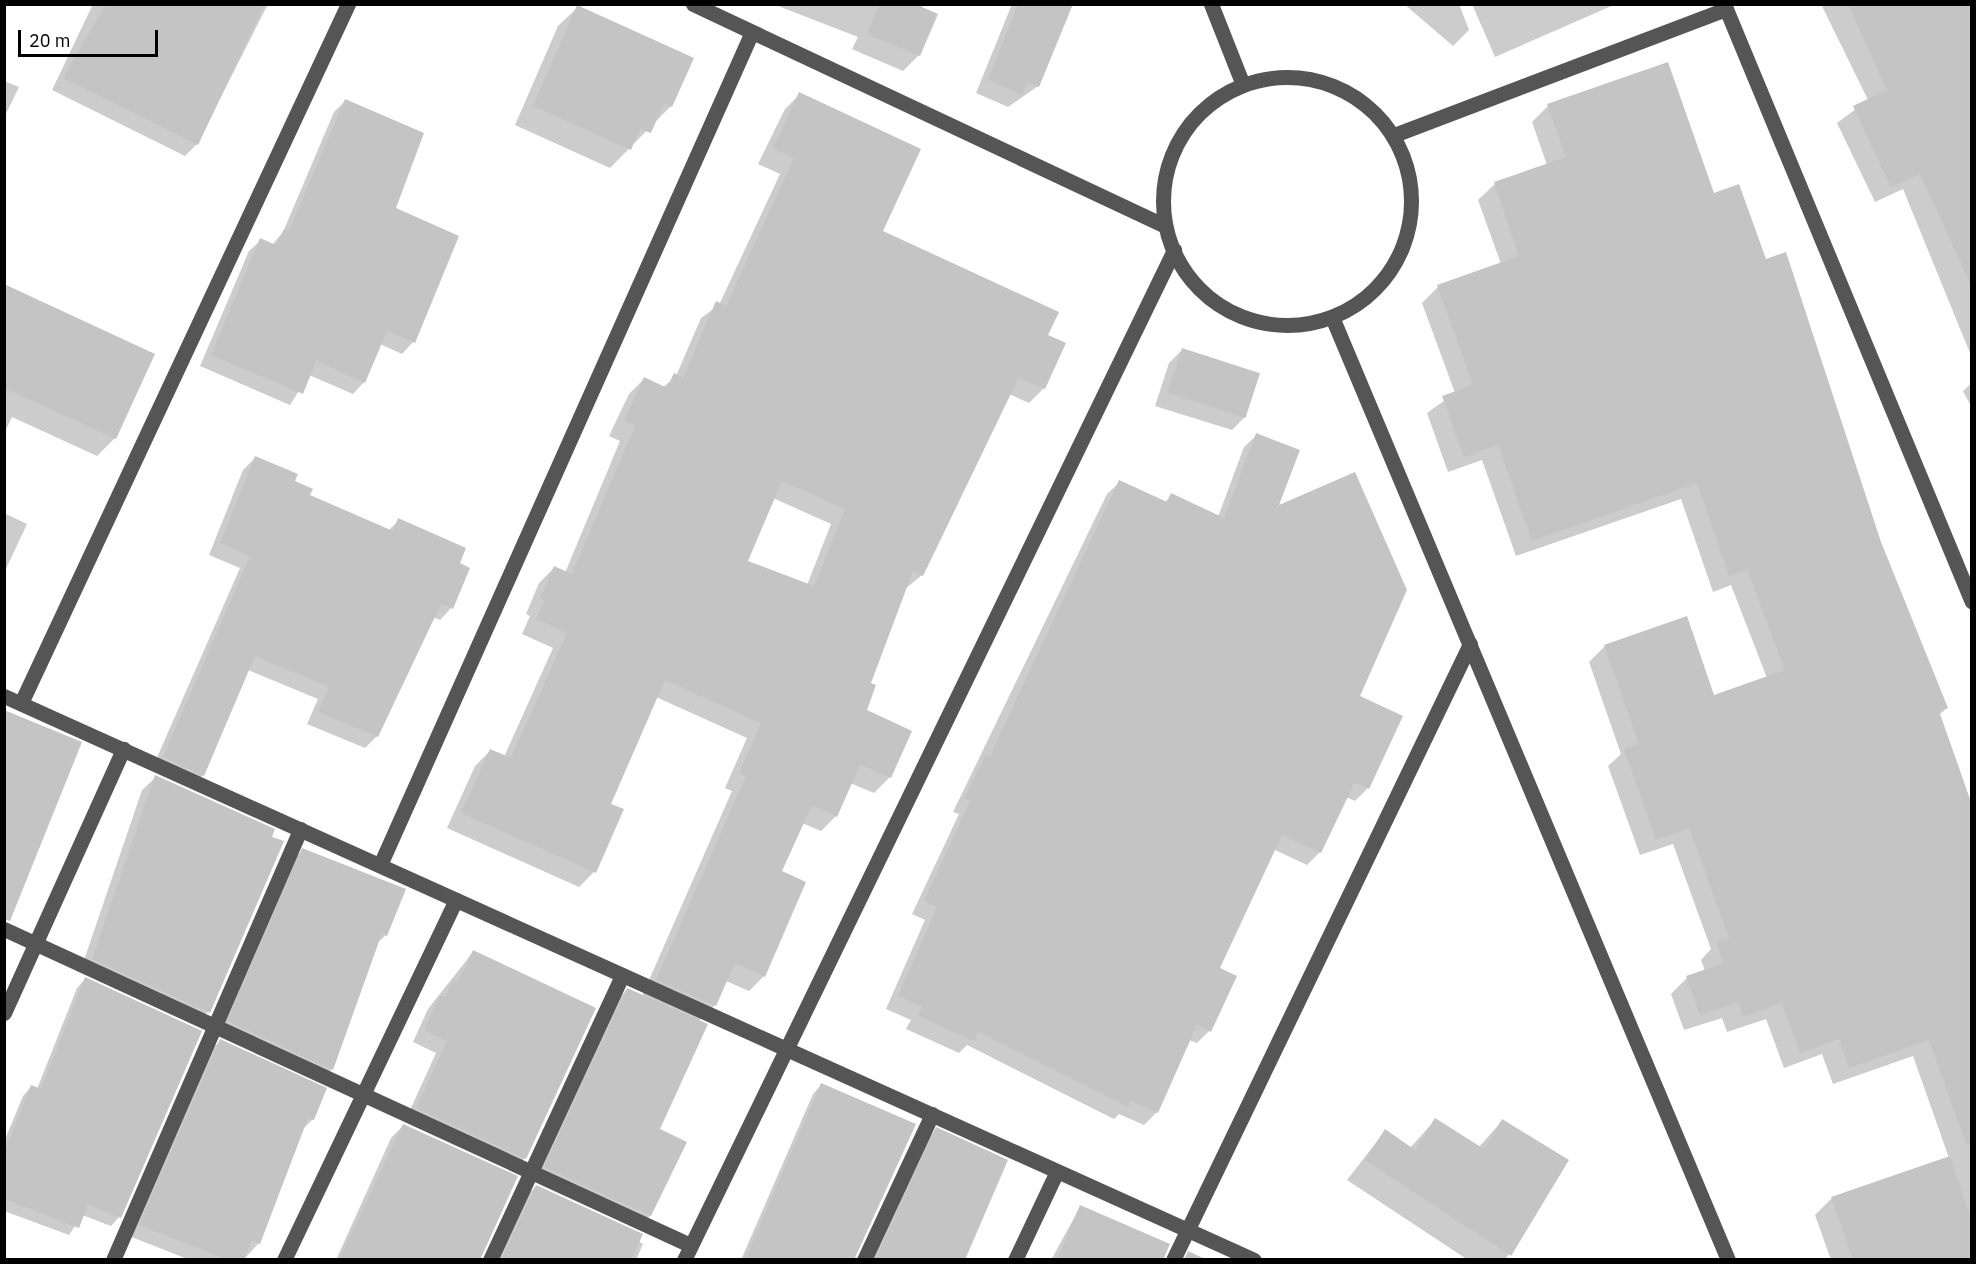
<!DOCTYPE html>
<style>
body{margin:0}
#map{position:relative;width:1976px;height:1264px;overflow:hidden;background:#fff;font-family:"IBM Plex Sans",sans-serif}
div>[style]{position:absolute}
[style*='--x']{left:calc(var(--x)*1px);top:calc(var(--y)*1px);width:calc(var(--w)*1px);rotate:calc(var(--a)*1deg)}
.shadow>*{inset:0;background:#0003}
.building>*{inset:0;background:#c4c4c4;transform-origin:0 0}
.minor>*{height:15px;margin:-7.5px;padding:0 7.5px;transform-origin:7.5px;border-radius:7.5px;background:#555}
.minor>.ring{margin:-7.5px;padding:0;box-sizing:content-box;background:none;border:15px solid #555;border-radius:50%}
span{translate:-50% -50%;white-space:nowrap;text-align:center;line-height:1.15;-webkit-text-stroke:5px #fff;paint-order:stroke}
.frame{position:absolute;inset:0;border:6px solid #000;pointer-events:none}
.scale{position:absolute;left:18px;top:30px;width:140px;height:27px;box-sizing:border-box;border:3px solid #000;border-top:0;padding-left:8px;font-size:18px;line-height:21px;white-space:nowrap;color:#000;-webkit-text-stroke:4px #fff;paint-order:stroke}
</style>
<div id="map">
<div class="shadow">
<i style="clip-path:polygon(93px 4px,268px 4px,197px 144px,185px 156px,52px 90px)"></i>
<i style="clip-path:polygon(773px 4px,922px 4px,919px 55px,903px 71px,852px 49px,858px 37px)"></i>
<i style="clip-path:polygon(1012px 4px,1072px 4px,1038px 86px,1008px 107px,976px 93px)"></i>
<i style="clip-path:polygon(1404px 4px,1459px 4px,1469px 30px,1453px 46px)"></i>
<i style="clip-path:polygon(1472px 4px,1616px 4px,1495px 57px)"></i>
<i style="clip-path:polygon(1821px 4px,1972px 4px,1972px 358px,1903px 189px,1875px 202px,1837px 123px,1868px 100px)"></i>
<i style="clip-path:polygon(578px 7px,671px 106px,610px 168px,515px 125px,558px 26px)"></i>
<i style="clip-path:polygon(4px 81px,19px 87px,4px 118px)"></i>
<i style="clip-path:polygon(evenodd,800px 94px,881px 231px,1046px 336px,1044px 388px,1029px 403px,1009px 394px,922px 575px,905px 589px,869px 684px,865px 711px,910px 732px,889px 778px,874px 793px,850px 783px,836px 816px,821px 831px,802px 823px,780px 872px,764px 976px,749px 991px,726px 981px,714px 1006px,698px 1022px,658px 1129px,650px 1216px,639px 1227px,534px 1178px,616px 1001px,627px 990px,642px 996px,732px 791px,725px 788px,747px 738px,656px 697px,610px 804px,594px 872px,579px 887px,447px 828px,475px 766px,490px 751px,504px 757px,553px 648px,522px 634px,530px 616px,526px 614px,539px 583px,554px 568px,565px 573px,620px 441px,609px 436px,629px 394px,644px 379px,662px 388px,676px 376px,701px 318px,719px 305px,780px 174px,758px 164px,785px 109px,800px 94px,773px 498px,831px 524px,807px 585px,746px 562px,773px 498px)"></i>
<i style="clip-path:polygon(345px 101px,394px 209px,413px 342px,402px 354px,380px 344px,364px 382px,353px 394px,309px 375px,290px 405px,200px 366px,249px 251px,261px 240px,272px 245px,283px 232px,334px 112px)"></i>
<i style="clip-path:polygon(1548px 106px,1713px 195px,1765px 261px,1947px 708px,1939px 715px,1972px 807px,1972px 1260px,1831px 1260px,1815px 1215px,1831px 1199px,1949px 1158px,1913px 1056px,1833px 1084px,1822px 1054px,1784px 1068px,1766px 1019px,1727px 1032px,1722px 1018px,1684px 1030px,1671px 994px,1687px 978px,1705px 971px,1701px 960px,1711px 949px,1673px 844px,1640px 855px,1608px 766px,1621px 754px,1589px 662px,1605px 646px,1713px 697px,1767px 678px,1731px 585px,1713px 592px,1681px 499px,1516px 556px,1482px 460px,1448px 472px,1427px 413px,1455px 393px,1422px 303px,1438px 287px,1501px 264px,1478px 200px,1495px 184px,1547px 165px,1532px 122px)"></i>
<i style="clip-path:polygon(4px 285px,153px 355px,115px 438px,97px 456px,12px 417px,4px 434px)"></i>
<i style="clip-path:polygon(1182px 350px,1245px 417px,1232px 430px,1155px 406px,1169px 363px)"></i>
<i style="clip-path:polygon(1972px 383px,1972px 408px,1963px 391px)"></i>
<i style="clip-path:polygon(1257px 435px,1276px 508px,1358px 697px,1401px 717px,1368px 788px,1355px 801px,1346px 797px,1320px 852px,1307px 865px,1273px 849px,1218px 968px,1209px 1031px,1197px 1043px,1189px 1040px,1157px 1112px,1144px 1125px,1119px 1114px,1114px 1119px,967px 1045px,959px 1053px,906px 1029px,911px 1020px,886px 1009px,925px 920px,912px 914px,959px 814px,953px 812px,1107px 494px,1120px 482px,1165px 502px,1172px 495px,1218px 517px,1244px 447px)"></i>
<i style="clip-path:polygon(255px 458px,308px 496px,388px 531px,399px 520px,451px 608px,440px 620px,433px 617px,377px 736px,365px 748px,307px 724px,318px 699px,248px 670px,203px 775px,191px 787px,152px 769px,240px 568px,209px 555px,243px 470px)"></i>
<i style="clip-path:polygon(4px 513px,27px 524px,4px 573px)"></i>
<i style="clip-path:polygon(156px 777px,208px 1012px,195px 1025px,80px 972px,142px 790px)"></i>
<i style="clip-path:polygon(303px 850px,386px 935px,376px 944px,332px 1069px,322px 1080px,218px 1032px,292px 861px)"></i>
<i style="clip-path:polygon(473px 952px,525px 1158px,513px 1170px,405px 1121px,436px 1053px,413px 1042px,428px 1009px)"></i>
<i style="clip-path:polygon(85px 979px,119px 1217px,111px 1226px,82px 1215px,69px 1235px,4px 1211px,4px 1142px,23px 1096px,31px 1087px,37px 1089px,77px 988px)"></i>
<i style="clip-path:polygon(220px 1041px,313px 1119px,302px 1130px,259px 1243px,243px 1260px,190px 1260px,129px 1236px,209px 1052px)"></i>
<i style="clip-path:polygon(821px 1085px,855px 1260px,741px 1260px,813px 1094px)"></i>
<i style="clip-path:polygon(1435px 1120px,1479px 1147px,1502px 1121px,1567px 1161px,1505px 1260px,1468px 1260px,1347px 1180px,1385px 1131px,1410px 1148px)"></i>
<i style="clip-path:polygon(404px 1125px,480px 1256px,481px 1260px,336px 1260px,391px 1138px)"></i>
<i style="clip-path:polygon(937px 1129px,963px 1260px,871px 1260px,928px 1138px)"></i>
<i style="clip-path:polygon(536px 1186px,643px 1244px,636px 1260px,496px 1260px,524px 1199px)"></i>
<i style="clip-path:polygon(1080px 1207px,1151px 1260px,1051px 1260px)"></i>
</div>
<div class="building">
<i style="clip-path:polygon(106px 4px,265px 4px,198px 145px,63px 78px)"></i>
<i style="clip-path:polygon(879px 4px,915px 4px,938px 14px,920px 56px,867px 34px)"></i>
<i style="clip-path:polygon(1018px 4px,1073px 4px,1039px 87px,1027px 82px,1022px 95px,988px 80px)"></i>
<i style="clip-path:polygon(1848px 4px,1971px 4px,1971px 285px,1920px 174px,1891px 187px,1853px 106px,1887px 90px)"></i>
<i style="clip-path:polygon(577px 5px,694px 58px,672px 107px,664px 103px,651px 133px,640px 129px,631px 150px,533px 106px)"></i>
<i style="clip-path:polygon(1668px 62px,1714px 193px,1739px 184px,1766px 259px,1786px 252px,1881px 542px,1948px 708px,1939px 711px,1971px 802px,1971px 1143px,1966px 1144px,1929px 1040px,1849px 1068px,1839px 1039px,1800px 1053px,1782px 1003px,1743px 1017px,1738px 1002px,1700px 1015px,1686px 976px,1724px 963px,1716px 942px,1729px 938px,1689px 828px,1656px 840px,1624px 749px,1639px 744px,1604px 645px,1687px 616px,1714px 695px,1785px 670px,1747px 570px,1729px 576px,1697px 483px,1532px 541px,1498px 445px,1464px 457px,1442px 396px,1473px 385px,1437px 285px,1519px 256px,1494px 182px,1566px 157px,1547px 104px)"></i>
<i style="clip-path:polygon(evenodd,799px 92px,921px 149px,883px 231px,1059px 312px,1048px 335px,1066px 343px,1045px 389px,1019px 377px,923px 576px,913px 571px,871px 683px,876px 685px,867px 710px,912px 731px,891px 778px,860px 765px,837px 817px,812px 805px,782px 871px,806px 882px,765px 977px,735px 963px,716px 1006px,656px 980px,746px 776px,739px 773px,761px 723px,665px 680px,611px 804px,624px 809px,596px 873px,461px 813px,490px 749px,511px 758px,567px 633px,536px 619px,545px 601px,540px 598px,554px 566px,572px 574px,635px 426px,624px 421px,644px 377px,667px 388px,674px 373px,683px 378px,716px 301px,726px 306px,794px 158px,773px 149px,799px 92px,782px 481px,845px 509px,814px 586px,748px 561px,782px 481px)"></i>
<i style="clip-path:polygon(345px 99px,424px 133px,396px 208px,459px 236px,415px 343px,387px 331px,365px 383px,316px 361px,303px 394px,211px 355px,260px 238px,276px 245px,284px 229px,289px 231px)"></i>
<i style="clip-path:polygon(4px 284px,155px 354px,116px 439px,4px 388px)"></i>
<i style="left:1182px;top:348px;width:82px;height:47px;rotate:18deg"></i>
<i style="clip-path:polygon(1256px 433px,1300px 450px,1279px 505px,1355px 472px,1407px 590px,1360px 696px,1403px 716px,1369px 789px,1355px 782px,1321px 853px,1282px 835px,1220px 968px,1237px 976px,1211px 1032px,1197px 1025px,1158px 1113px,1131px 1101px,1128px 1107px,978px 1032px,974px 1041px,918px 1016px,922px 1007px,898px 996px,937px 907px,924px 901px,970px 801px,964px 799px,986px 754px,990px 756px,1119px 480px,1167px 502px,1171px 493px,1224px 518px)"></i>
<i style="clip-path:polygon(255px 456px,298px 474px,295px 481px,313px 489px,310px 495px,393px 531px,398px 518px,466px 548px,460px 563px,470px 568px,453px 609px,441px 604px,378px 737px,318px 712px,329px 687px,255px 656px,204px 776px,163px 757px,250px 556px,220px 543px)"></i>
<i style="clip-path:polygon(4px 710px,82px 742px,10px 921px,4px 919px)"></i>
<i style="clip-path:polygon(155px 775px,275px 829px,272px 837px,284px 841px,210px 1013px,92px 959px)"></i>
<i style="clip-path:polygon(302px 848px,406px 889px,387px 936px,382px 933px,333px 1070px,227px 1021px)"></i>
<i style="clip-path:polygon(473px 950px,596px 1008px,526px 1159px,416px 1108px,447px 1041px,424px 1030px,440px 995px,445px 997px,453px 980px,458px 982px)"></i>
<i style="clip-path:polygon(85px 977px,202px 1031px,121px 1218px,88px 1205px,79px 1228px,4px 1199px,4px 1153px,31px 1085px,41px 1089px)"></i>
<i style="clip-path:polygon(627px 988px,708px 1024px,660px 1129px,687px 1142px,651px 1216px,544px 1167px)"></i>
<i style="clip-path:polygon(220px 1039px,327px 1088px,314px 1120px,308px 1118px,260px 1244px,252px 1240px,244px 1260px,228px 1260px,139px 1225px)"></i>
<i style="clip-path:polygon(821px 1083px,916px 1124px,854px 1260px,745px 1260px)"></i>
<i style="clip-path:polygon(1435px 1118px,1484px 1149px,1502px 1119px,1569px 1160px,1511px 1256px,1365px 1160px,1385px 1129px,1415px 1150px)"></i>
<i style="clip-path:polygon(403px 1124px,518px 1176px,480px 1260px,339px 1260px)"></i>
<i style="clip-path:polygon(936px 1127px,1008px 1160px,965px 1260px,875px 1260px)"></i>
<i style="clip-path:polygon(1950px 1156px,1971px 1218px,1971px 1260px,1853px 1260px,1831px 1197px)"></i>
<i style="clip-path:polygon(536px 1185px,643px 1234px,631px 1260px,501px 1260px)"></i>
<i style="clip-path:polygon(1080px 1205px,1170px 1244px,1163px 1260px,1057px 1260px)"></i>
<i style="clip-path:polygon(1188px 1251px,1207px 1260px,1184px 1260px)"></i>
</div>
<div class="minor">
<i style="--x:693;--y:4;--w:519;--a:25.18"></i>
<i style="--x:1211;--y:4;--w:87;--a:68.4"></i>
<i style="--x:1724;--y:4;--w:647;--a:67.48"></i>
<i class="ring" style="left:1163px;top:77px;width:233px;height:233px"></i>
<i style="--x:1394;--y:135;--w:355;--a:-20.8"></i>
<i style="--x:1332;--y:317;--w:1023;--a:67.22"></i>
<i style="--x:4;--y:696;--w:1371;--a:24.28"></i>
<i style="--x:21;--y:703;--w:772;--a:-64.93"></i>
<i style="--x:380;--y:865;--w:912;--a:-65.94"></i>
<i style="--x:4;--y:929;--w:755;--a:24.73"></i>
<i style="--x:4;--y:1013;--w:290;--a:-65.7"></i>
<i style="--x:113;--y:1260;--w:470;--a:-66.5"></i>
<i style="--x:284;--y:1260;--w:399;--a:-64.5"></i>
<i style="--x:490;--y:1260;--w:314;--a:-65.1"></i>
<i style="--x:684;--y:1260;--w:1123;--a:-64.12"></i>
<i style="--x:864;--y:1260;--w:161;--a:-65"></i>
<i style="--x:1015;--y:1260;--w:98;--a:-64.7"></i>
<i style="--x:1173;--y:1260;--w:684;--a:-64.26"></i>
</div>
<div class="frame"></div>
<div class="scale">20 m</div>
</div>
